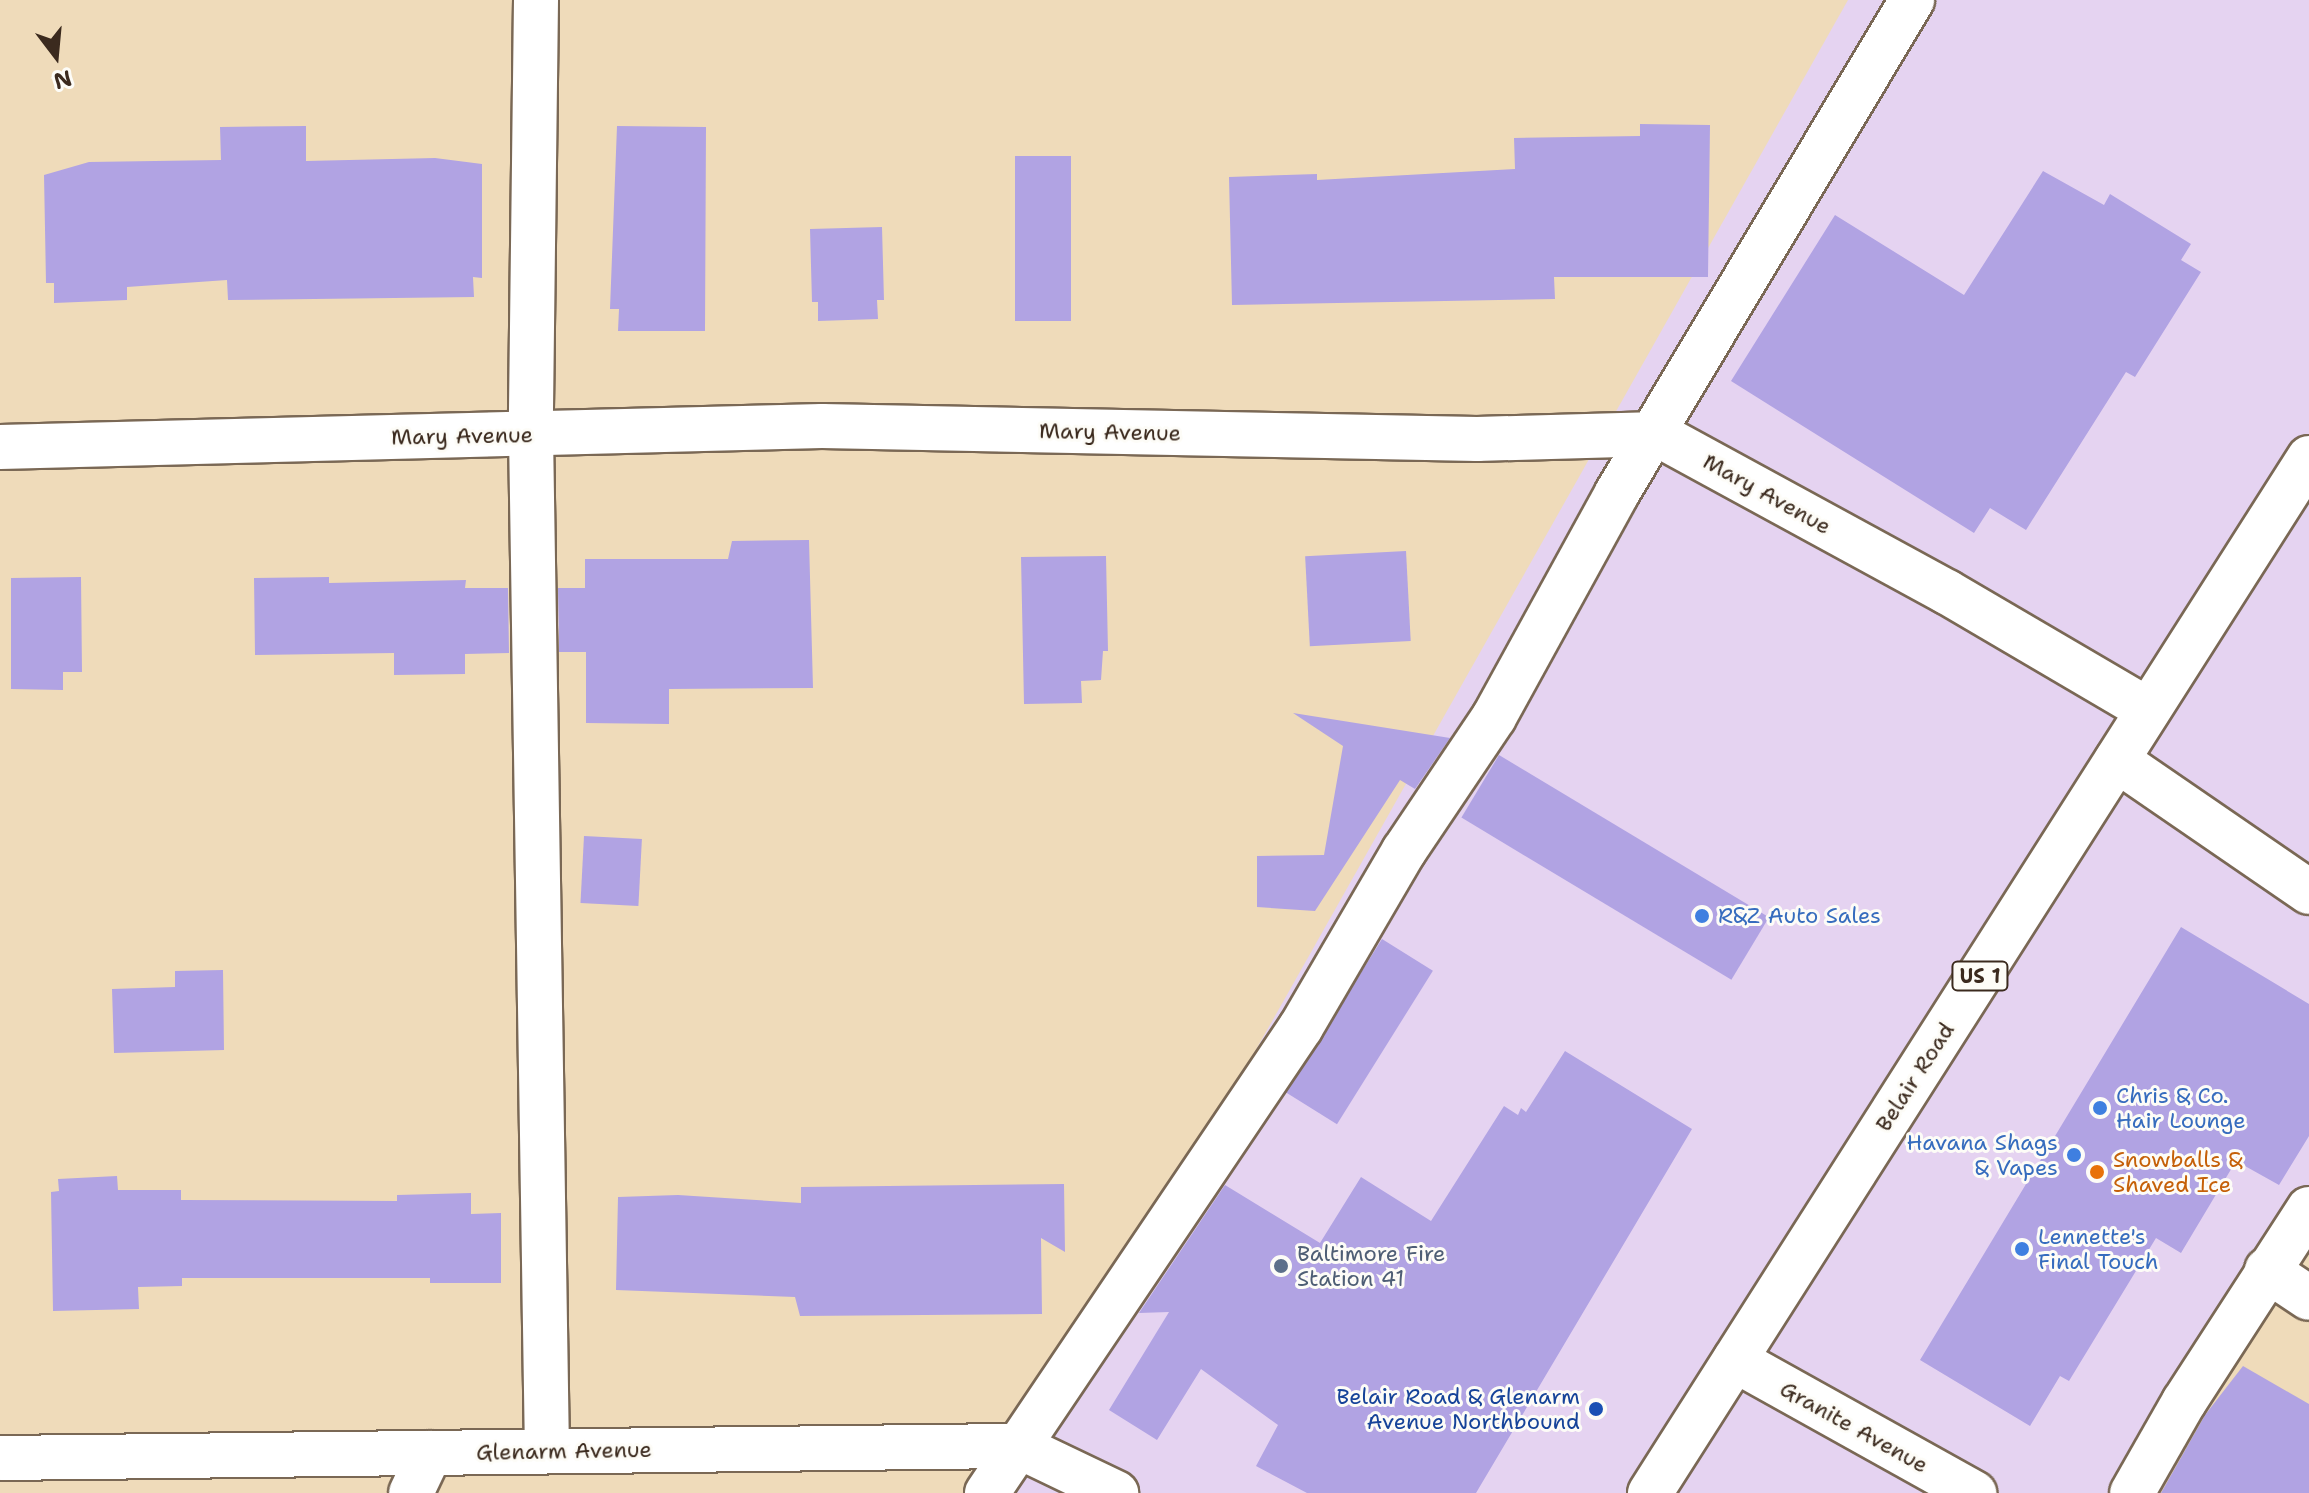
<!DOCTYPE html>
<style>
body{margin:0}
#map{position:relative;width:2309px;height:1493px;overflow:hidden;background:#efdbba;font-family:"Shantell Sans",sans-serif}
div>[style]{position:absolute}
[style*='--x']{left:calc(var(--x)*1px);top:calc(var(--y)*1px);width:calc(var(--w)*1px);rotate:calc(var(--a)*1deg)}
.built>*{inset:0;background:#e5d3f1}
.building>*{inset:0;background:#b1a3e3;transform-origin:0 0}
.roads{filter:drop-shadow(2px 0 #7a6855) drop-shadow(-2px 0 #7a6855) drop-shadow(0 2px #7a6855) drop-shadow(0 -2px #7a6855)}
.minor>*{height:44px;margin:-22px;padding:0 22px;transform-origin:22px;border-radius:22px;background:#fff}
.major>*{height:44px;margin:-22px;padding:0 22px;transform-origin:22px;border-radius:22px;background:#fff}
.dots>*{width:22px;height:22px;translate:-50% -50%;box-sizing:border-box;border:4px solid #fdfcf7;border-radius:50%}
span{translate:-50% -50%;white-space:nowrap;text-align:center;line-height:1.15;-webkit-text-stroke:6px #fdfcf7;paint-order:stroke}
.shield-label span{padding:2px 6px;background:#fdfcf7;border:2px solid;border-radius:6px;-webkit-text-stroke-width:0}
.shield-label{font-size:20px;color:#3b2a1e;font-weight:700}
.street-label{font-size:22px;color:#3b2a1e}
.shop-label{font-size:22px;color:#366cbe}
.left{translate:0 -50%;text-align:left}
.right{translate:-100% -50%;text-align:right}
.food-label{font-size:22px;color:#c56008}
.service-label{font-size:22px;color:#4e5e75}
.transit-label{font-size:22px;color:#164399}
.north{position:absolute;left:16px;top:16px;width:80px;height:80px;-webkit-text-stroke:6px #fdfcf7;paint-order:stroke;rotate:164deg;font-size:22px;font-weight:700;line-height:32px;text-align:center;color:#3b2a1e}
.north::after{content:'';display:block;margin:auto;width:28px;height:36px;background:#3b2a1e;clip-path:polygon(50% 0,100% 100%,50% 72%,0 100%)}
</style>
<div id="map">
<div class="built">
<i style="clip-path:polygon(1848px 0,2309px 0,2309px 1215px,2132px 1493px,1006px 1493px)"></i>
</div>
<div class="building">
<i style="clip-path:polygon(1640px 124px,1710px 125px,1708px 277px,1554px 277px,1555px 299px,1232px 305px,1229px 177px,1317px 174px,1317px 180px,1515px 169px,1514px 138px,1640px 136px)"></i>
<i style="clip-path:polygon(306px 126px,306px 161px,435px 158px,482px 164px,482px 278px,473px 277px,474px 297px,228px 300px,227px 280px,127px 287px,127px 300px,54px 303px,54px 283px,46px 283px,44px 175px,89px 162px,221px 160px,220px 127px)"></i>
<i style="clip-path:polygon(617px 126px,706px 127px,705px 331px,618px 331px,619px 309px,610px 309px)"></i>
<i style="left:1015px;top:156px;width:56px;height:165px"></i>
<i style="clip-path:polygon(2043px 171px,2104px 205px,2110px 194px,2191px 244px,2181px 260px,2201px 272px,2135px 377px,2126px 372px,2026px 530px,1990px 508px,1974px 533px,1731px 381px,1835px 215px,1964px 295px)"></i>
<i style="clip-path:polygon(882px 227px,884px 300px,877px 300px,878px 319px,818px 321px,818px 302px,812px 302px,810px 229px)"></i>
<i style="clip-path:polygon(809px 540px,813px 688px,669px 689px,669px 724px,586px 723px,586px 652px,559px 652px,558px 588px,585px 588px,585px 559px,728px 559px,732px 541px)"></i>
<i style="left:1406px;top:551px;width:90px;height:101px;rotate:87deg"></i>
<i style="clip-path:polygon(1106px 556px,1108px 651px,1103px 651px,1101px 680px,1081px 681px,1082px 703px,1024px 704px,1021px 557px)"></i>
<i style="clip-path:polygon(81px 577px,82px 672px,63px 672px,63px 690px,11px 689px,11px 578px)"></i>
<i style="clip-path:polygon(329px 577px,329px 583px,466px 580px,465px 588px,508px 588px,509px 653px,465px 654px,465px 674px,394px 675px,394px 653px,255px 655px,254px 578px)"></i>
<i style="clip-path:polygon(1293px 713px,1450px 738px,1415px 789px,1400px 780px,1315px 911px,1257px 907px,1257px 856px,1324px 855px,1343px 746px)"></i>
<i style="left:1499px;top:755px;width:315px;height:73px;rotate:31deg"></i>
<i style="left:584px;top:836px;width:58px;height:67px;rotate:3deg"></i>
<i style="clip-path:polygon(2181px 927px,2309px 1004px,2309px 1136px,2279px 1185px,2236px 1161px,2181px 1253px,2156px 1238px,2069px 1381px,2060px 1376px,2030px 1426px,1920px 1360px)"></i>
<i style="left:1382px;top:939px;width:60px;height:181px;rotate:32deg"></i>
<i style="clip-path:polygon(223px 970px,224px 1050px,114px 1053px,112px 989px,175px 987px,175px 971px)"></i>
<i style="clip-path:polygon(1565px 1051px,1692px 1129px,1476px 1493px,1307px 1493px,1256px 1466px,1278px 1425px,1201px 1369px,1157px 1440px,1109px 1410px,1169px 1312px,1139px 1313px,1225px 1185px,1320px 1243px,1361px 1177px,1431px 1221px,1504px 1106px,1518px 1115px,1521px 1108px,1526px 1112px)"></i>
<i style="clip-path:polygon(117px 1176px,118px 1190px,181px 1190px,181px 1200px,397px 1201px,397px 1195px,471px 1193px,471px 1214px,501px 1213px,501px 1283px,430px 1283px,430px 1278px,182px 1278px,182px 1286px,138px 1287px,139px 1309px,53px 1311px,51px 1192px,59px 1191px,58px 1179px)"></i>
<i style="clip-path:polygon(1064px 1184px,1065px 1252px,1041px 1238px,1042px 1314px,800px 1316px,795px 1297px,616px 1290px,618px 1197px,678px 1195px,801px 1203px,801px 1187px)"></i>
<i style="clip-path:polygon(2243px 1366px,2309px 1404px,2309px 1493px,2161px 1493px,2205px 1415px)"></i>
</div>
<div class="roads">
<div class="minor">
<i style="--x:536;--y:0;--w:434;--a:90.7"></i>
<i style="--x:531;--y:434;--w:1017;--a:89.1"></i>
<i style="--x:0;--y:447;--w:822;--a:-1.46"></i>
<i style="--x:822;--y:426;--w:655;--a:1.14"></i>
<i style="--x:1477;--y:439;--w:180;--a:-1.6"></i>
<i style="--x:1657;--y:434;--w:330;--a:28.6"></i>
<i style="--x:1947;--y:592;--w:233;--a:30.4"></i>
<i style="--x:2117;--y:760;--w:233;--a:34.5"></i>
<i style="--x:2267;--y:1270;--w:50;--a:33.7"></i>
<i style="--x:1735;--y:1360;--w:274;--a:29.1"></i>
<i style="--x:0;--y:1458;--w:1018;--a:-0.68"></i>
<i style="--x:1018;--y:1446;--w:109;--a:25.6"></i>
<i style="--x:411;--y:1493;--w:44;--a:-64.6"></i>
<i style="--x:987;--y:1493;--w:562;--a:-56.03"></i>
<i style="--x:1301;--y:1027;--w:204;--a:-59.7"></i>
<i style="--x:1404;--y:851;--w:161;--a:-56.1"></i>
<i style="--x:1494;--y:717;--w:256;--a:-61.2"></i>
<i style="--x:1617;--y:493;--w:575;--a:-59.1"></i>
<i style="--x:2132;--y:1493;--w:105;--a:-60.3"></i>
<i style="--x:2184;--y:1402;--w:230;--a:-57.1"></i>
</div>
<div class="major">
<i style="--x:1650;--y:1493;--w:1227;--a:-57.51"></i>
</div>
</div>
<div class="dots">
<i style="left:1702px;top:916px;background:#3f7fe0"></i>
<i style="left:2100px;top:1108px;background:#3f7fe0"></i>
<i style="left:2074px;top:1155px;background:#3f7fe0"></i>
<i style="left:2097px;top:1172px;background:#e8710a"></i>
<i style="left:2022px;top:1249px;background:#3f7fe0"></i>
<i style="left:1281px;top:1266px;background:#5c6f8a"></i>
<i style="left:1596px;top:1409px;background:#1a4fb4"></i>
</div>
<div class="shield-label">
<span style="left:1980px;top:976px">US 1</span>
</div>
<div class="street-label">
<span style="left:1110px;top:432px;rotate:1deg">Mary Avenue</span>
<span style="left:462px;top:436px;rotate:-1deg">Mary Avenue</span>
<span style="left:1767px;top:494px;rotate:29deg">Mary Avenue</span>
<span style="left:1915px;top:1077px;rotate:-57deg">Belair Road</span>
<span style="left:1854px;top:1427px;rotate:29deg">Granite Avenue</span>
<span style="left:564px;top:1451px;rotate:-1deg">Glenarm Avenue</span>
</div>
<div class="shop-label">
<span class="left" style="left:1718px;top:916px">R&amp;Z Auto Sales</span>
<span class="left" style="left:2116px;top:1108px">Chris &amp; Co.<br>Hair Lounge</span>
<span class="right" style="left:2058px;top:1155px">Havana Shags<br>&amp; Vapes</span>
<span class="left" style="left:2038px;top:1249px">Lennette's<br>Final Touch</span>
</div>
<div class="food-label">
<span class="left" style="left:2113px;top:1172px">Snowballs &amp;<br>Shaved Ice</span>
</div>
<div class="service-label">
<span class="left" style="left:1297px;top:1266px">Baltimore Fire<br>Station 41</span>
</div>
<div class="transit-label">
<span class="right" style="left:1580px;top:1409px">Belair Road &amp; Glenarm<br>Avenue Northbound</span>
</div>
<div class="north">N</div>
</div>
